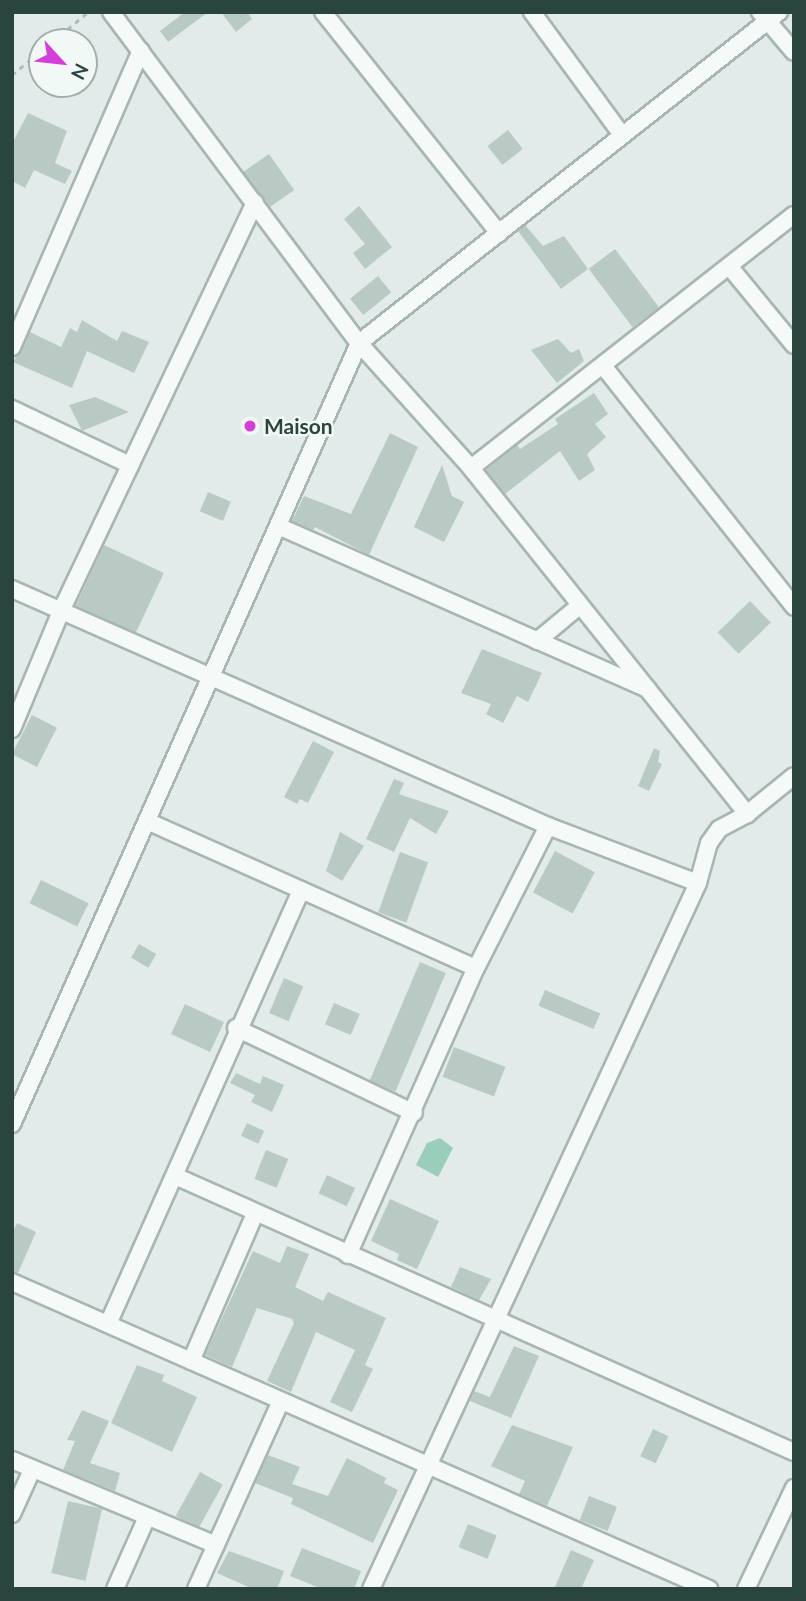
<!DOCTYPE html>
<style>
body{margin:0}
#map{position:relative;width:806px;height:1601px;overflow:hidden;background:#e2ebe9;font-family:Lato,sans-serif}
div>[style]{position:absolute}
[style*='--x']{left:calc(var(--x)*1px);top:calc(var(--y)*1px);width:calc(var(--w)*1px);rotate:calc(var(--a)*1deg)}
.water>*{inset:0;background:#9bcdbb}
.building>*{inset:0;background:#b9cac4;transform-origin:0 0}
.path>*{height:2.5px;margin-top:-1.25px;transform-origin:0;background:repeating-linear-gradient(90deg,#b0bcb9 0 5px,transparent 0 10px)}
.roads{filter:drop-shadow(2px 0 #a7b6b2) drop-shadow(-2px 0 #a7b6b2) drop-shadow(0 2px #a7b6b2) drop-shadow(0 -2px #a7b6b2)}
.street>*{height:16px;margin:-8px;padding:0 8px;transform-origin:8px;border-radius:8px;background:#f5f9f8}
.dots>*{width:19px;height:19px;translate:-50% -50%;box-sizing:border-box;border:4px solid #f2f8f6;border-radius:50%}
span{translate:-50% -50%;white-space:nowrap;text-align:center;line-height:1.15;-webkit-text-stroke:5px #f2f8f6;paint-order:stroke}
.poi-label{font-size:21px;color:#29453e;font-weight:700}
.left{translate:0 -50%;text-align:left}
.frame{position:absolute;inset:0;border:14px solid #29453e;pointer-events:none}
.north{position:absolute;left:28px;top:28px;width:70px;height:70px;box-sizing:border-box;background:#f2f8f6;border:2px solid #a2b0ac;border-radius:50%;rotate:117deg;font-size:19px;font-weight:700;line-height:28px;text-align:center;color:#29453e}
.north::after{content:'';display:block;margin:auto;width:24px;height:32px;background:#d33fd8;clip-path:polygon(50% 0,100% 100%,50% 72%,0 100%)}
</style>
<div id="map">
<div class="water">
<i style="clip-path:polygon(440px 1138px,453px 1148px,438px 1177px,416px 1165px,427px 1143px)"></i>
</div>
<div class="building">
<i style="clip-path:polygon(185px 12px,208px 12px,168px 42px,160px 31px)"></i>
<i style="clip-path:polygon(221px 12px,247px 12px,252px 19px,236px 32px)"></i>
<i style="clip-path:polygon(28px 113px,67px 131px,55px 163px,72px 171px,65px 184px,34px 170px,25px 188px,12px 181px,12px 144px)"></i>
<i style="left:508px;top:130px;width:24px;height:26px;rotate:52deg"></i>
<i style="left:269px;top:154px;width:44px;height:31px;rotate:55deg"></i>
<i style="clip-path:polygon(359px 206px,392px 247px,365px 269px,353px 253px,365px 244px,344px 219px)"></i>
<i style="clip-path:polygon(525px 225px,543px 246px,564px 236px,588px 269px,561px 289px,518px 231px)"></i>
<i style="left:615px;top:249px;width:73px;height:33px;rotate:53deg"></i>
<i style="left:378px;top:276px;width:21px;height:36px;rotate:51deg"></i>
<i style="clip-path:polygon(82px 320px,117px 341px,122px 331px,149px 342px,134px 373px,87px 351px,72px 388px,13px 362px,30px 332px,61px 347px,70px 328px,77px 332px)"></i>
<i style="clip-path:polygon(558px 339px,571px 353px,579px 349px,584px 361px,557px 383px,531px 350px)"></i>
<i style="clip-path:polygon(594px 393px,608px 414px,595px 424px,606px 437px,587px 454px,595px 470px,579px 481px,560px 451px,505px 494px,486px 470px,517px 445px,520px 449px,558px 424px,555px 419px)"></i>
<i style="clip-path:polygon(95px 397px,129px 412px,82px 431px,69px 405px)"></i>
<i style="clip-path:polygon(390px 433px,418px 447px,369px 555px,315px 527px,313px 530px,292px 521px,304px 496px,351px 514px)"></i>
<i style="clip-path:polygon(442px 465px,452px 496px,464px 502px,444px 542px,414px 527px)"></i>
<i style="left:208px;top:492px;width:25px;height:21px;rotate:23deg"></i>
<i style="left:104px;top:545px;width:66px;height:67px;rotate:25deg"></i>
<i style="left:750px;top:601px;width:30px;height:45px;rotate:46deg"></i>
<i style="clip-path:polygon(482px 649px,542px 673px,528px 702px,517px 696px,503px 723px,486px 714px,491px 704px,461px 693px)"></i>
<i style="left:32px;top:715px;width:28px;height:44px;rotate:27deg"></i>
<i style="clip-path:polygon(313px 741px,334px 752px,308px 803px,300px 799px,297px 804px,284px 797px)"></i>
<i style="clip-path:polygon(654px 748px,660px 751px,658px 762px,662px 764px,649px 791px,638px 786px)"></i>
<i style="clip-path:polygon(394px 779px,404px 783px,399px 794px,449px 811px,436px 834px,410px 818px,394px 852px,366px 839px)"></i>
<i style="clip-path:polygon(340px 832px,364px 846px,342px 881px,326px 871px)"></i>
<i style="left:555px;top:851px;width:45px;height:47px;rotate:28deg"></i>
<i style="left:400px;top:852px;width:30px;height:64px;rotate:20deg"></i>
<i style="left:41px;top:880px;width:53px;height:26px;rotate:26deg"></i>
<i style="left:139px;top:944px;width:20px;height:16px;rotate:30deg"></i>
<i style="left:420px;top:962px;width:28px;height:129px;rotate:23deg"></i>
<i style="left:284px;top:978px;width:21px;height:38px;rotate:23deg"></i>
<i style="left:545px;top:990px;width:60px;height:17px;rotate:23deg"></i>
<i style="left:334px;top:1003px;width:28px;height:23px;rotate:23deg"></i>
<i style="left:185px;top:1004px;width:43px;height:33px;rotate:25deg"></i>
<i style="left:454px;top:1047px;width:55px;height:32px;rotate:21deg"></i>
<i style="clip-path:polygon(236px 1073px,260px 1084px,263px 1076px,284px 1085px,272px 1112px,251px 1102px,255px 1095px,230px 1083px)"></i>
<i style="left:247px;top:1123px;width:19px;height:14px;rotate:25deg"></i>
<i style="left:266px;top:1150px;width:24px;height:31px;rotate:22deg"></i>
<i style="left:327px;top:1175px;width:31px;height:20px;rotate:25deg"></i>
<i style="clip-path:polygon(390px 1199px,439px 1221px,417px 1269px,397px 1260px,399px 1254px,371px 1241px)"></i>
<i style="clip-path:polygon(17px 1223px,36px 1232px,18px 1273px,12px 1272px,12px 1234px)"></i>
<i style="clip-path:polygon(287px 1246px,309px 1254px,295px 1287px,323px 1301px,328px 1292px,386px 1318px,365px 1365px,373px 1369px,352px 1412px,330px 1402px,355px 1350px,316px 1332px,291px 1392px,267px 1381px,294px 1323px,292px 1319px,257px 1308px,232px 1367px,205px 1355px,253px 1251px,280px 1263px)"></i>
<i style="clip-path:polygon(460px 1267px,491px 1279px,479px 1300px,451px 1287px)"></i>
<i style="clip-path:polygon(514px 1346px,539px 1356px,511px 1418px,470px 1401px,474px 1391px,490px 1397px)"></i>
<i style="clip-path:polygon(137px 1365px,164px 1375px,162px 1381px,197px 1397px,172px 1452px,111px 1423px)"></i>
<i style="clip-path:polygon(82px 1410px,109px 1421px,90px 1463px,120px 1473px,115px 1491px,63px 1470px,75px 1441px,67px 1440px)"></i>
<i style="clip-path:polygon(512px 1425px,573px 1447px,547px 1506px,519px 1494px,525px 1481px,491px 1466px)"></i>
<i style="left:653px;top:1429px;width:17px;height:30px;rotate:25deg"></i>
<i style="clip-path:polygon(268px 1455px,300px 1467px,292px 1484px,328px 1496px,347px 1458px,386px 1478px,384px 1483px,398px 1490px,373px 1543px,291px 1504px,293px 1498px,255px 1483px)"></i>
<i style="left:200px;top:1472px;width:26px;height:50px;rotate:29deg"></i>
<i style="left:589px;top:1496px;width:30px;height:26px;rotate:21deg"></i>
<i style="left:68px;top:1501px;width:35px;height:74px;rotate:13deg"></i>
<i style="left:468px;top:1524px;width:31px;height:25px;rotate:22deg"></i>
<i style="clip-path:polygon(302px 1548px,361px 1571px,354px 1589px,322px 1589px,290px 1576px)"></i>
<i style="clip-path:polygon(571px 1550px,594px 1560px,581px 1589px,554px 1589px)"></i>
<i style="clip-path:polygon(229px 1551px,284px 1571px,277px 1589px,253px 1589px,217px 1573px)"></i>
</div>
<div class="path">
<i style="--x:52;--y:42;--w:47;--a:-39.8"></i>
<i style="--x:12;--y:75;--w:39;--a:-40"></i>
</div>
<div class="roads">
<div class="street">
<i style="--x:111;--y:12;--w:414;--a:53.2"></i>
<i style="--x:359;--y:343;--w:168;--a:48.1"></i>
<i style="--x:471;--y:468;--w:443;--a:51.4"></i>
<i style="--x:323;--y:12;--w:283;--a:51.5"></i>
<i style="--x:532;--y:12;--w:152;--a:53.8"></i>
<i style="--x:760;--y:12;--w:52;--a:49.6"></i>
<i style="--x:729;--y:266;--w:102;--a:50.6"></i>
<i style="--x:12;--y:347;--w:323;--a:-66.5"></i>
<i style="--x:604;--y:367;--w:306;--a:51.6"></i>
<i style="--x:12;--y:409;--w:131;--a:25.4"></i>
<i style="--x:471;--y:468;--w:410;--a:-38.1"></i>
<i style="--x:278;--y:526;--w:404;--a:23.8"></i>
<i style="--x:12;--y:589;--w:586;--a:23.85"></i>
<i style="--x:548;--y:826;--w:160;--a:20.8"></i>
<i style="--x:537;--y:641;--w:53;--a:-39.7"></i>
<i style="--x:12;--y:729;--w:128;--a:-67.4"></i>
<i style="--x:61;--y:611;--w:452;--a:-64.6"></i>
<i style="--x:147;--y:821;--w:360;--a:24.1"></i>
<i style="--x:236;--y:1028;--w:197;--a:25.5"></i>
<i style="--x:12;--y:1124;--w:855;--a:-66.04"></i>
<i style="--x:359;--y:343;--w:535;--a:-38.24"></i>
<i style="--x:175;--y:1176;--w:678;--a:24.03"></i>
<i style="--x:348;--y:1255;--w:314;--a:-66"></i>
<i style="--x:476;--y:968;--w:159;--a:-63.1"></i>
<i style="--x:12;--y:1282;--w:762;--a:23.77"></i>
<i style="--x:108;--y:1324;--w:475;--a:-66"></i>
<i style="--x:191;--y:1361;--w:160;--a:-66.5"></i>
<i style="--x:12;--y:1460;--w:221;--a:22.6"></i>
<i style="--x:12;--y:1514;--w:48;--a:-65.6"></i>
<i style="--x:115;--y:1589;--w:79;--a:-66"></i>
<i style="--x:196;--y:1589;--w:206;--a:-65.7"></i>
<i style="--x:371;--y:1589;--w:778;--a:-65.15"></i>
<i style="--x:698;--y:883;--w:41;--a:-74.6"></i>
<i style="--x:709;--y:843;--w:17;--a:-54"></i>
<i style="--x:719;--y:829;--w:32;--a:-28"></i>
<i style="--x:747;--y:814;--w:60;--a:-39"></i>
<i style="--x:746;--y:1589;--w:112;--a:-64.6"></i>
</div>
</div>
<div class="dots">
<i style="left:250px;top:426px;background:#d33fd8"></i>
</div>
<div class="poi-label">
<span class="left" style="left:264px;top:426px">Maison</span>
</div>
<div class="frame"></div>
<div class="north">N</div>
</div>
